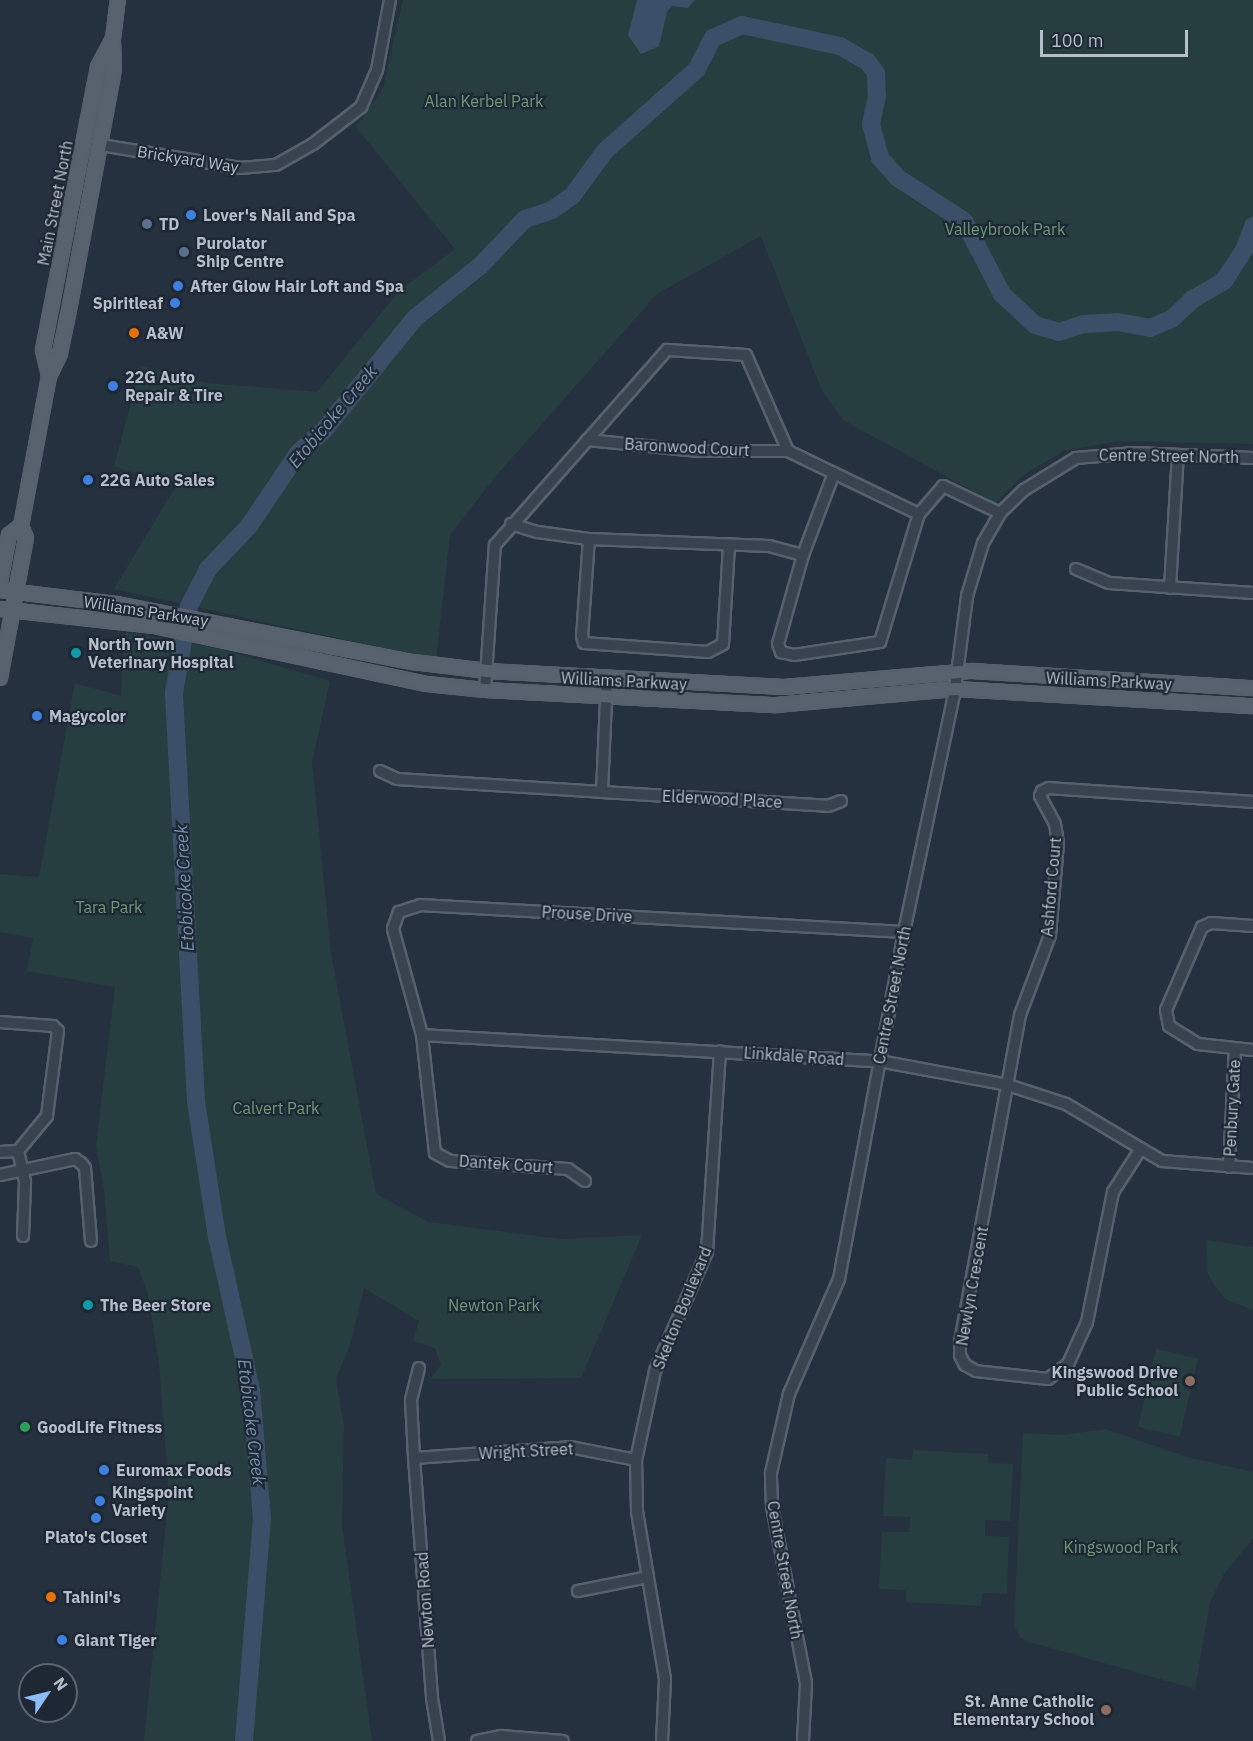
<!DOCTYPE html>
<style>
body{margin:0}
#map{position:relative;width:1253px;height:1741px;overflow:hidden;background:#25313f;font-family:"IBM Plex Sans",sans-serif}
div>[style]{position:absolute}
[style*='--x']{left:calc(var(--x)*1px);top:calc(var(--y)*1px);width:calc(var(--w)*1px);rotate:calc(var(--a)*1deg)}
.green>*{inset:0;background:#273e40;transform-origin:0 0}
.water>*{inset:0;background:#3b5068}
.river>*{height:18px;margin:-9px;padding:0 9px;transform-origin:9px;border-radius:9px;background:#3b5068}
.roads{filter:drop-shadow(2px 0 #57616d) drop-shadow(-2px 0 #57616d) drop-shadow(0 2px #57616d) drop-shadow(0 -2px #57616d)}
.minor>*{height:10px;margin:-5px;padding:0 5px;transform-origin:5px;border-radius:5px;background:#39434f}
.major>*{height:12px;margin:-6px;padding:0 6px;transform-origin:6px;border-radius:6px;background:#58626f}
.dots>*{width:16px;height:16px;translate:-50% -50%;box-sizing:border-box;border:3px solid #1e2834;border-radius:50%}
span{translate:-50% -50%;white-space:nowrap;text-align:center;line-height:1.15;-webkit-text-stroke:4.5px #1e2834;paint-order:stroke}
.park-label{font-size:16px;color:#6d9a76}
.street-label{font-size:16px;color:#b6beca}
.poi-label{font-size:16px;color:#b6beca;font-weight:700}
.left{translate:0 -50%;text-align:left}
.right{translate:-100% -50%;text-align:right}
.water-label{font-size:18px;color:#7790ac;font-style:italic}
.north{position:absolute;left:18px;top:1663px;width:60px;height:60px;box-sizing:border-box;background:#1e2834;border:2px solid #5b6470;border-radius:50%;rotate:55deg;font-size:16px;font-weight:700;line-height:24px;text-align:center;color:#b6beca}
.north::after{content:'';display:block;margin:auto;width:21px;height:27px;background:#8ebaf6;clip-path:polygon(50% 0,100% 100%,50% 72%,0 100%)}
.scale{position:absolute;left:1040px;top:30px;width:148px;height:27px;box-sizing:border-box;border:3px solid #b6beca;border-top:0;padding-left:8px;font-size:18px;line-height:21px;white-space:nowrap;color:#b6beca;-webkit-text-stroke:4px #1e2834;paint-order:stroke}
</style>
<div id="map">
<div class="green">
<i style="clip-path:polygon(403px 0,1253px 0,1253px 444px,1119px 441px,1063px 451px,1022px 476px,995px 503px,843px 420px,822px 391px,761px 236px,657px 294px,495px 477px,450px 535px,436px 660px,114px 589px,176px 486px,114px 466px,141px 366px,207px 383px,317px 392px,399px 291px,455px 249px,356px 127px,383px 88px)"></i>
<i style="clip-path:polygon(125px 632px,217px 648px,330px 681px,312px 762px,331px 953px,376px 1194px,429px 1222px,559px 1239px,642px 1235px,581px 1378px,430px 1379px,441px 1365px,435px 1348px,413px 1341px,419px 1321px,364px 1288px,350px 1345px,336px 1378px,344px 1427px,342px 1525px,372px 1741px,144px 1741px,169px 1492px,159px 1364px,148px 1294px,138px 1267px,110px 1261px,104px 1189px,96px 1146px,115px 987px,27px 971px,33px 938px,0 932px,0 874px,39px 877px,75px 683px,121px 696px)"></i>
<i style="clip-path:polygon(1206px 1240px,1253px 1247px,1253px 1310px,1225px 1299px,1215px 1286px,1207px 1272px)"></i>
<i style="left:1156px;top:1349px;width:43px;height:80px;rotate:13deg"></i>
<i style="clip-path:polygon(1105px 1429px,1191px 1458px,1253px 1472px,1253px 1538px,1224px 1574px,1210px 1602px,1195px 1689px,1030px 1642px,1021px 1638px,1014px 1627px,1023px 1433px,1063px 1435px)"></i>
<i style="clip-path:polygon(913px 1450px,988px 1454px,988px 1463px,1013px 1464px,1010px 1521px,985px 1520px,985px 1536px,1009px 1537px,1007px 1594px,982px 1593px,981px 1606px,906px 1602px,906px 1590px,879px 1589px,882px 1532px,909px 1532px,910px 1517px,883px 1516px,886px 1458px,912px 1460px)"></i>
</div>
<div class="water">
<i style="clip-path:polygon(637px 0,695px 0,688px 8px,672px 6px,667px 12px,659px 46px,641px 54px,628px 35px)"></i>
</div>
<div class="river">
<i style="--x:244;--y:1741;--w:224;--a:-85.4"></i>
<i style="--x:262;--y:1518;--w:128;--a:-94.9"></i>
<i style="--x:251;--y:1390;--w:157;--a:-102.5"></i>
<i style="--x:217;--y:1237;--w:138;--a:-98.8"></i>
<i style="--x:196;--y:1101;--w:409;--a:-93.1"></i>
<i style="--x:174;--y:693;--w:88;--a:-80.2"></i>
<i style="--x:189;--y:606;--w:42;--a:-62.8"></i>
<i style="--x:208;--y:569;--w:59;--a:-46.4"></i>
<i style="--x:249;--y:526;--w:89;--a:-56"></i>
<i style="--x:299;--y:452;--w:33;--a:-41"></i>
<i style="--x:324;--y:430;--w:144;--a:-50.9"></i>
<i style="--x:415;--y:318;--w:83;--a:-38.7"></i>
<i style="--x:480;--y:266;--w:65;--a:-46.2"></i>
<i style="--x:525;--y:219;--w:28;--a:-18"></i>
<i style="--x:552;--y:210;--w:24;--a:-35"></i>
<i style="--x:572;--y:196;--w:56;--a:-53.7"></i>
<i style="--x:605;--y:151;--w:123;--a:-41.7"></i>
<i style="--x:697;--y:69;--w:35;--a:-63"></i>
<i style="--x:713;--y:38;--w:32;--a:-24"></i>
<i style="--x:742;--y:25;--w:100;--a:12.1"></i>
<i style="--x:840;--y:46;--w:32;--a:30"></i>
<i style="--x:868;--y:62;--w:14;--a:54"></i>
<i style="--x:876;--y:73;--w:23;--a:88"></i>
<i style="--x:877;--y:96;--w:29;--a:102"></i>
<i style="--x:871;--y:124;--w:35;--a:75"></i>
<i style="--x:880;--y:158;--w:27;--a:48"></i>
<i style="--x:898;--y:178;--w:79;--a:33.1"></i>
<i style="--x:964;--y:221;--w:82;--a:62.5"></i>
<i style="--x:1002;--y:294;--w:45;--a:43.2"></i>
<i style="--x:1035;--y:325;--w:25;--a:16"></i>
<i style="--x:1059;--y:332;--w:26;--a:-18"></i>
<i style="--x:1084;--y:324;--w:33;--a:-3"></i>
<i style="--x:1117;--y:322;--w:34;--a:10"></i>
<i style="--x:1150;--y:328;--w:25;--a:-23"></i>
<i style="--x:1173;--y:318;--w:28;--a:-44"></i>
<i style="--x:1193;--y:299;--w:36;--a:-30"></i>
<i style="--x:1224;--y:281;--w:37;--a:-57"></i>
<i style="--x:1244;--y:250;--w:26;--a:-69"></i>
</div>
<div class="roads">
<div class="minor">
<i style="--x:101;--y:145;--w:141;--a:9.4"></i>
<i style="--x:240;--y:168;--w:36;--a:-5"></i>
<i style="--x:276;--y:165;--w:43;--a:-29.6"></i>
<i style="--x:313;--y:144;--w:61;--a:-37.6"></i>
<i style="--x:361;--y:107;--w:40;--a:-66.6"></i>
<i style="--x:377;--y:70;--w:71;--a:-79.5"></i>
<i style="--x:587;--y:440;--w:112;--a:5.7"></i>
<i style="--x:698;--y:451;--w:90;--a:0"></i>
<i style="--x:788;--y:451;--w:145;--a:25.7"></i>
<i style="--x:834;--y:473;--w:88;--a:110.7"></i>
<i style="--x:803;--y:555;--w:92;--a:105.7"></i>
<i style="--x:778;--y:644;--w:9;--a:69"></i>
<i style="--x:781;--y:652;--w:13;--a:13"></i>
<i style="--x:794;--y:655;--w:87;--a:-8.6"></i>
<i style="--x:880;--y:642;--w:134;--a:-73.1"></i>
<i style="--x:919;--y:514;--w:37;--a:-49"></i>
<i style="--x:943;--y:486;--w:63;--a:25.3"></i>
<i style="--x:511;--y:524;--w:28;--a:17"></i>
<i style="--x:538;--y:532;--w:51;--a:7.8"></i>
<i style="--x:589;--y:539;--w:180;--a:2.2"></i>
<i style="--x:769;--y:546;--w:35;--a:15"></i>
<i style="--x:589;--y:539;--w:97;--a:94.1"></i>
<i style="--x:582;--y:636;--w:7;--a:74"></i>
<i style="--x:584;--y:643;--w:124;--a:4.2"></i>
<i style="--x:708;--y:652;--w:17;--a:-28"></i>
<i style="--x:723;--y:644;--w:98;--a:-86.5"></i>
<i style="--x:1076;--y:569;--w:36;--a:23"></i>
<i style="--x:1109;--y:583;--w:144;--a:4"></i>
<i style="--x:1170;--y:588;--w:133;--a:-86.6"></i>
<i style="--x:485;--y:690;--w:145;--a:-86.1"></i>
<i style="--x:495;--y:545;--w:260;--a:-48.6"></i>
<i style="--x:667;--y:350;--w:79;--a:3.6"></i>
<i style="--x:746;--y:355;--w:105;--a:66.4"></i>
<i style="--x:380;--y:771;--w:19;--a:25"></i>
<i style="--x:397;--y:779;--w:205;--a:3.6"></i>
<i style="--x:602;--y:792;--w:226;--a:3.5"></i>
<i style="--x:828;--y:806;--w:14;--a:-21"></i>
<i style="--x:602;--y:792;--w:113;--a:-87.5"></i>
<i style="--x:1253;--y:926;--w:42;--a:-175.9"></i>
<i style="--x:1211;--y:923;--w:10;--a:156"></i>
<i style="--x:1202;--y:927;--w:90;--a:113.4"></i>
<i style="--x:1166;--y:1010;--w:16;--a:79"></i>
<i style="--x:1169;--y:1026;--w:34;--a:32"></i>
<i style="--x:1198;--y:1044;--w:55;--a:6.2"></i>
<i style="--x:0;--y:1022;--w:53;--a:4.3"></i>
<i style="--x:53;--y:1026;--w:7;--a:45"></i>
<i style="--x:58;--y:1031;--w:86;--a:97.4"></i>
<i style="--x:47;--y:1116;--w:45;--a:129.6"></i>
<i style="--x:18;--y:1151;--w:18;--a:177"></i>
<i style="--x:422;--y:1035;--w:458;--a:3.3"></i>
<i style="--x:879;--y:1061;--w:131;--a:10.5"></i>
<i style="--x:1008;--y:1085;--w:61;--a:18.1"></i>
<i style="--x:1066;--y:1104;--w:112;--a:30.7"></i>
<i style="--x:1162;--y:1161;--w:91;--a:4.4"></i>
<i style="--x:1140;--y:1150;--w:50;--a:122.7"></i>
<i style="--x:1113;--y:1192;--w:133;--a:101.3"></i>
<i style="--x:1087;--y:1322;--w:46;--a:114.3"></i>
<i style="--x:1068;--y:1364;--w:25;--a:143"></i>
<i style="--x:1048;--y:1379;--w:72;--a:-173.7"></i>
<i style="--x:976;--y:1371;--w:13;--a:-151"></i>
<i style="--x:965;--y:1365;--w:11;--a:-117"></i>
<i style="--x:960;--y:1355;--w:13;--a:-90"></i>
<i style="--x:960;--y:1342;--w:332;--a:-79.6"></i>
<i style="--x:1020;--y:1015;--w:85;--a:-69.4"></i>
<i style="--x:1050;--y:935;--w:92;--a:-85"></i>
<i style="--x:1058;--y:843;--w:19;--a:-99"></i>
<i style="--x:1055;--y:824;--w:32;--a:-118"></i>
<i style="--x:1040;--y:796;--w:5;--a:-68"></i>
<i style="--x:1042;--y:791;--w:8;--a:-23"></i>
<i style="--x:1049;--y:788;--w:204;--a:3.9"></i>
<i style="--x:18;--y:1151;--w:32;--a:77"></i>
<i style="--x:25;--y:1182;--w:54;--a:92.1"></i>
<i style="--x:1229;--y:1167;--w:117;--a:-87.1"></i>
<i style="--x:0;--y:1175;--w:77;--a:-12"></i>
<i style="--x:75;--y:1159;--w:7;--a:34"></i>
<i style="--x:81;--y:1163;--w:6;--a:51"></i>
<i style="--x:85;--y:1168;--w:73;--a:85.3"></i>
<i style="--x:585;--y:1181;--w:21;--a:-145"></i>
<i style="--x:568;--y:1169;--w:118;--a:-176.1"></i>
<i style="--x:450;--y:1161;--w:17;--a:-152"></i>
<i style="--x:435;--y:1153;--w:119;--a:-96.3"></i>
<i style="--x:422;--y:1035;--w:110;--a:-105.3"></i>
<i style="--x:393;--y:929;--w:18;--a:-71"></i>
<i style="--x:399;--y:912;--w:22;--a:-18"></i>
<i style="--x:420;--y:905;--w:485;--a:3.2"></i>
<i style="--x:419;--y:1368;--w:33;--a:104"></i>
<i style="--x:411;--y:1400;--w:58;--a:87"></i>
<i style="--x:414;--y:1458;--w:241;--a:85.7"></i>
<i style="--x:432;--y:1698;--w:44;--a:80.8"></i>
<i style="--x:414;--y:1458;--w:156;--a:-4"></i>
<i style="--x:570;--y:1447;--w:67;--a:11.1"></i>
<i style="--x:578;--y:1591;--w:71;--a:-11.3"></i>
<i style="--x:477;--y:1741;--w:25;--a:-12"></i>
<i style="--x:501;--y:1736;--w:62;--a:4.6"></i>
<i style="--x:662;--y:1741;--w:62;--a:-87.2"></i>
<i style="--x:665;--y:1679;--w:170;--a:-99.5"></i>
<i style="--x:637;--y:1511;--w:51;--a:-91.1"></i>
<i style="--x:636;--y:1460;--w:91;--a:-77.9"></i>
<i style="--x:655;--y:1371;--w:130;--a:-66.4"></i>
<i style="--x:707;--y:1252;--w:201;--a:-86.3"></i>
<i style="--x:803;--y:1741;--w:58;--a:-87"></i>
<i style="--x:806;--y:1683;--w:180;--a:-100.9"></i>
<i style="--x:772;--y:1506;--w:33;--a:-92"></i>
<i style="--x:771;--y:1473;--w:81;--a:-77.2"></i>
<i style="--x:789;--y:1394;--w:125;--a:-66.5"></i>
<i style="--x:839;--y:1279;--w:353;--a:-79.4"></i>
<i style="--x:904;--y:932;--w:248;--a:-78.1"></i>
<i style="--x:955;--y:689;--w:94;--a:-82.6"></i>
<i style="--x:967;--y:596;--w:55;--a:-73.2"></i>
<i style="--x:983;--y:543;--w:34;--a:-60"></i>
<i style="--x:1000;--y:513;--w:33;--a:-44"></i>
<i style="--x:1024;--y:490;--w:61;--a:-31.6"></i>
<i style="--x:1076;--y:458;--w:58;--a:-4.9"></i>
<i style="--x:1134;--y:453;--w:119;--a:2.4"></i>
</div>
<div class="major">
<i style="--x:49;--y:376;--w:27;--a:-103"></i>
<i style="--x:43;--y:350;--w:288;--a:-79"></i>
<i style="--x:98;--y:67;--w:32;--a:-62"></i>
<i style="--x:0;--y:582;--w:48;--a:-79.2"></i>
<i style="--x:9;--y:535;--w:15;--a:-37"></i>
<i style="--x:0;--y:590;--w:117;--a:6.9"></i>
<i style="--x:116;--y:604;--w:303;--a:11.1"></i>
<i style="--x:413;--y:662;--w:75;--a:6.9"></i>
<i style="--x:487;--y:671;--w:297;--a:3.1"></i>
<i style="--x:784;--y:687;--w:189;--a:-4.9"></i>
<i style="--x:972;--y:671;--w:282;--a:3.5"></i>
<i style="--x:0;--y:609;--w:155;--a:6.3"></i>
<i style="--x:154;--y:626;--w:279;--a:12"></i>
<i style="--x:427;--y:684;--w:58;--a:5.9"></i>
<i style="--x:485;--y:690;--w:291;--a:3"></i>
<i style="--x:776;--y:705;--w:180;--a:-5.1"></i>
<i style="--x:955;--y:689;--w:298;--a:3.3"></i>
<i style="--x:0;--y:678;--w:142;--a:-79.5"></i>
<i style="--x:26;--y:538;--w:13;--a:-113"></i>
<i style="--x:21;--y:526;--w:153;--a:-79.4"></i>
<i style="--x:49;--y:376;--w:25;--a:-64"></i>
<i style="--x:60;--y:353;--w:44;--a:-78.2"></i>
<i style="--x:69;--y:310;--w:244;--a:-79.4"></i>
<i style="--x:114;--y:70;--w:31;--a:-92"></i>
<i style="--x:113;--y:39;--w:39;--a:-83"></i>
</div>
</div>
<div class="dots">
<i style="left:191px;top:215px;background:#3f7fe0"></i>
<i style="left:147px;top:224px;background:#5c6f8a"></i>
<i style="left:184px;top:252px;background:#5c6f8a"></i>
<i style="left:178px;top:286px;background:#3f7fe0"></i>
<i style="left:175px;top:303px;background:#3f7fe0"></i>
<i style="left:134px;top:333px;background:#e8710a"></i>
<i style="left:113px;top:386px;background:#3f7fe0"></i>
<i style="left:88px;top:480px;background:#3f7fe0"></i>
<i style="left:76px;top:653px;background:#0f9aa8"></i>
<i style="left:37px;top:716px;background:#3f7fe0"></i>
<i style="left:88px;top:1305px;background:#0f9aa8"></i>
<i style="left:1190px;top:1381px;background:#8d6e63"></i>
<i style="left:25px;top:1427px;background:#2e9e5b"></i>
<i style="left:104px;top:1470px;background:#3f7fe0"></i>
<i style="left:100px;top:1501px;background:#3f7fe0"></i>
<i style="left:96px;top:1518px;background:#3f7fe0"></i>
<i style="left:51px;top:1597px;background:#e8710a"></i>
<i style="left:62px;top:1640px;background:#3f7fe0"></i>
<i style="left:1106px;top:1710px;background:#8d6e63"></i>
</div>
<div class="park-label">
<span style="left:484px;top:101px">Alan Kerbel Park</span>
<span style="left:1005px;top:229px">Valleybrook Park</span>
<span style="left:109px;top:907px">Tara Park</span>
<span style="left:276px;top:1108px">Calvert Park</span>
<span style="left:494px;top:1305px">Newton Park</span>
<span style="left:1121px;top:1547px">Kingswood Park</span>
</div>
<div class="street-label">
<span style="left:188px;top:159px;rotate:9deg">Brickyard Way</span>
<span style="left:55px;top:203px;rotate:-79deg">Main Street North</span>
<span style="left:687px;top:447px;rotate:3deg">Baronwood Court</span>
<span style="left:1169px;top:456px;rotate:1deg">Centre Street North</span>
<span style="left:146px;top:611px;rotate:9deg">Williams Parkway</span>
<span style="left:624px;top:681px;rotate:3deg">Williams Parkway</span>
<span style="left:1109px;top:681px;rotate:3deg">Williams Parkway</span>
<span style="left:722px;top:799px;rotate:3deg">Elderwood Place</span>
<span style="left:1051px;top:887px;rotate:-85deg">Ashford Court</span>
<span style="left:587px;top:914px;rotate:3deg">Prouse Drive</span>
<span style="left:892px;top:995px;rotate:-79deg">Centre Street North</span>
<span style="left:794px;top:1056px;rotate:4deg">Linkdale Road</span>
<span style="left:1232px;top:1108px;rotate:-87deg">Penbury Gate</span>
<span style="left:506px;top:1164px;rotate:4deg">Dantek Court</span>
<span style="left:972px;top:1286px;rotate:-80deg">Newlyn Crescent</span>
<span style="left:682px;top:1308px;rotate:-68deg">Skelton Boulevard</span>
<span style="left:526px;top:1451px;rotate:-3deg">Wright Street</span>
<span style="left:785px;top:1570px;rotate:80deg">Centre Street North</span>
<span style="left:425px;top:1600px;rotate:-94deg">Newton Road</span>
</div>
<div class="poi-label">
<span class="left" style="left:203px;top:215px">Lover's Nail and Spa</span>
<span class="left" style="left:159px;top:224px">TD</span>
<span class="left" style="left:196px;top:252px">Purolator<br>Ship Centre</span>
<span class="left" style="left:190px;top:286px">After Glow Hair Loft and Spa</span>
<span class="right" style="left:163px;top:303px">Spiritleaf</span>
<span class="left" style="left:146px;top:333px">A&amp;W</span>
<span class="left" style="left:125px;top:386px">22G Auto<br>Repair &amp; Tire</span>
<span class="left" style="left:100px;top:480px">22G Auto Sales</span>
<span class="left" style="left:88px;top:653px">North Town<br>Veterinary Hospital</span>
<span class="left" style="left:49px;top:716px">Magycolor</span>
<span class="left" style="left:100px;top:1305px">The Beer Store</span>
<span class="right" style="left:1178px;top:1381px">Kingswood Drive<br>Public School</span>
<span class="left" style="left:37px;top:1427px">GoodLife Fitness</span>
<span class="left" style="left:116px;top:1470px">Euromax Foods</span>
<span class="left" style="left:112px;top:1501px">Kingspoint<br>Variety</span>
<span style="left:96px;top:1537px">Plato's Closet</span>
<span class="left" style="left:63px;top:1597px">Tahini's</span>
<span class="left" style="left:74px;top:1640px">Giant Tiger</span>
<span class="right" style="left:1094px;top:1710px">St. Anne Catholic<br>Elementary School</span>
</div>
<div class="water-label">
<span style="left:333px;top:417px;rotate:-50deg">Etobicoke Creek</span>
<span style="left:185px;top:888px;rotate:-93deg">Etobicoke Creek</span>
<span style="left:251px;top:1422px;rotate:83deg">Etobicoke Creek</span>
</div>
<div class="north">N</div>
<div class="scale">100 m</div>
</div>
